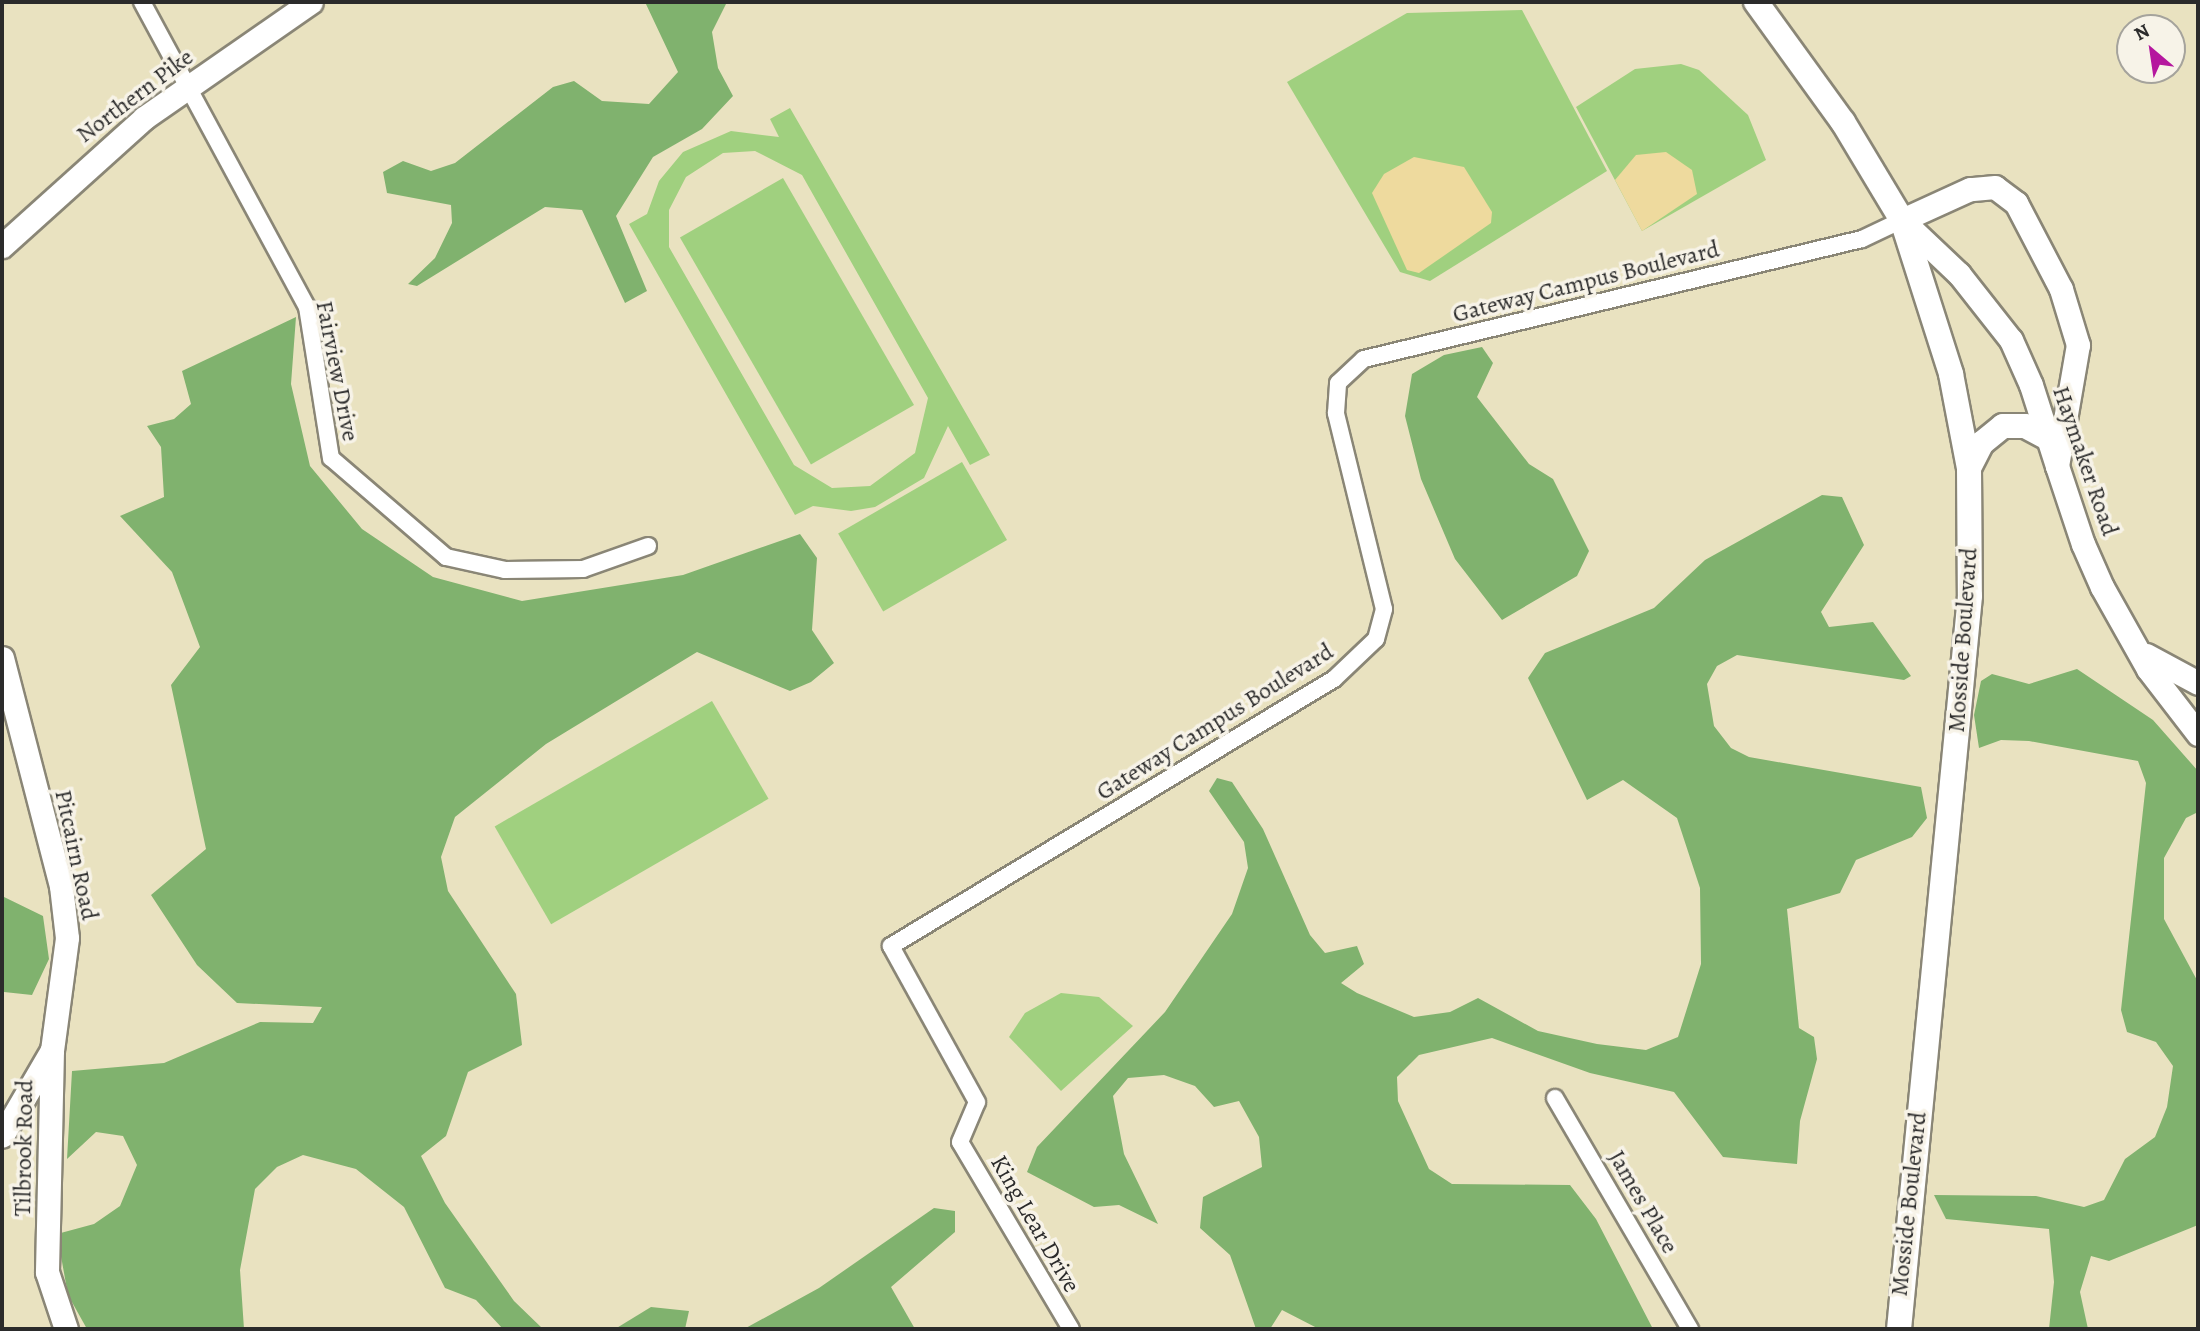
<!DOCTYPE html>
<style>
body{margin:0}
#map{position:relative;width:2200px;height:1331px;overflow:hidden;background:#e9e2c0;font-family:Alegreya,serif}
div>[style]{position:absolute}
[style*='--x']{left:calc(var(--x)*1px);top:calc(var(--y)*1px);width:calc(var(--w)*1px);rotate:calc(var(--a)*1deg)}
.green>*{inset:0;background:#a0d07f;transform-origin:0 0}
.forest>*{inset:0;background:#80b26e}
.sand>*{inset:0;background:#eeda9e}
.roads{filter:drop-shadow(2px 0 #8a8676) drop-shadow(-2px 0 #8a8676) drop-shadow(0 2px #8a8676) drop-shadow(0 -2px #8a8676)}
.street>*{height:16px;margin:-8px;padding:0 8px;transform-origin:8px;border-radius:8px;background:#fff}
.secondary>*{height:23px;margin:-11.5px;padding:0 11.5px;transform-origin:11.5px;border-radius:11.5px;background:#fff}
.primary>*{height:24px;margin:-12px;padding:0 12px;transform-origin:12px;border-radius:12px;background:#fff}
span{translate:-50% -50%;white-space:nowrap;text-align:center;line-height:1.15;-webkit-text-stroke:7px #f7f3e8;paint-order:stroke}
.street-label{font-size:24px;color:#2b2b2b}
.frame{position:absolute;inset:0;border:4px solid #2b2b2b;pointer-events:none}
.north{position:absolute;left:2116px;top:14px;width:70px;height:70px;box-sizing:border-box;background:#f7f3e8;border:2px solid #a5a39c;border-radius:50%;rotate:331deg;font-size:19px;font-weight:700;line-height:28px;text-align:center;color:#2b2b2b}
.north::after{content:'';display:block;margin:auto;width:24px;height:32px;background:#b5179e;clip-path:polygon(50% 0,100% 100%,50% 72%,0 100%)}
</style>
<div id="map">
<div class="green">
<i style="clip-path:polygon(1522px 10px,1607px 171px,1430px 281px,1400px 272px,1287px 82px,1407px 13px)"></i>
<i style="clip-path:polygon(1681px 64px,1699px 70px,1748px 115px,1766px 160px,1642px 231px,1576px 107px,1635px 69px)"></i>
<i style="clip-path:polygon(evenodd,790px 108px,990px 455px,970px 465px,948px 426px,924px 478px,875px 507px,851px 511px,813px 506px,795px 515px,629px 224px,647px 214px,659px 181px,683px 152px,731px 131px,779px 137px,770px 119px,790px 108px,755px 151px,802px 175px,928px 398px,915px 453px,870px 486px,832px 488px,794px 465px,669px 247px,669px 210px,686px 177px,723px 153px,755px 151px)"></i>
<i style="left:783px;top:178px;width:262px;height:119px;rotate:60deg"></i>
<i style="left:962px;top:462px;width:90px;height:143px;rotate:60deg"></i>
<i style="left:712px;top:701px;width:113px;height:251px;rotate:60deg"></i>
<i style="clip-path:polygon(1061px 993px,1099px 997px,1133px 1026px,1061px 1091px,1009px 1037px,1025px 1013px)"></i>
</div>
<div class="forest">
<i style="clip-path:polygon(645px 2px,727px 2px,712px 32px,718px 68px,733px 96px,702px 129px,653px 157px,616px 216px,647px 291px,625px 303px,582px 210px,545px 207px,417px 286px,408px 284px,435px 258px,452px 223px,451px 205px,387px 193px,383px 172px,403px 161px,431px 171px,455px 163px,553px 87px,574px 81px,602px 101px,649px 104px,678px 72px)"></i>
<i style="clip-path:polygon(296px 317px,291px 384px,310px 466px,362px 529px,433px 577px,522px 601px,683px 575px,800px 534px,817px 558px,812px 630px,834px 663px,811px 682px,790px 691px,697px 652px,546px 744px,455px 817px,441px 857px,448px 891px,516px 994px,522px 1045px,468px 1072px,446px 1136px,421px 1156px,445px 1203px,514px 1301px,543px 1329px,503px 1329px,476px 1300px,445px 1288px,404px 1207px,356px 1169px,303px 1155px,277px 1167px,255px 1189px,240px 1270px,244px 1329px,87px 1329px,68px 1295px,57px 1234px,94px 1224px,120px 1206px,137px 1165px,123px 1136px,96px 1132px,67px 1159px,72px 1071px,164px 1063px,260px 1022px,313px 1023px,322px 1007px,237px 1003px,197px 965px,151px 895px,206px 849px,171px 685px,200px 647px,172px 572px,120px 516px,164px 497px,161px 447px,147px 426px,174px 419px,191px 404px,182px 371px)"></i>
<i style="clip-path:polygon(1482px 347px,1493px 363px,1477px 397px,1529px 464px,1553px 479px,1589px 551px,1577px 576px,1502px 620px,1455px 559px,1421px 479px,1405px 416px,1412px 374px,1444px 355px)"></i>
<i style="clip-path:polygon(1822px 495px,1842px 497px,1864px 545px,1821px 612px,1829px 627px,1873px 622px,1911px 676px,1904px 680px,1737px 655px,1717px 666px,1707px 684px,1714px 726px,1731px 748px,1749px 757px,1921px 787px,1927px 818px,1912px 837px,1856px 860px,1840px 893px,1787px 909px,1799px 1028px,1814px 1037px,1817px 1059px,1800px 1121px,1797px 1164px,1723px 1157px,1674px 1092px,1590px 1073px,1492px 1038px,1419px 1055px,1397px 1077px,1398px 1101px,1429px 1169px,1452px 1184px,1570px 1185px,1596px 1219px,1653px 1329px,1319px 1329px,1282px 1310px,1270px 1329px,1256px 1329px,1230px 1255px,1200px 1228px,1203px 1197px,1262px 1167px,1259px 1137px,1239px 1101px,1214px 1107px,1195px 1086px,1164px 1075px,1128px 1078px,1113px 1096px,1124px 1154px,1158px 1224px,1119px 1205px,1094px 1207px,1027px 1172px,1037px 1147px,1165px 1012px,1232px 914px,1248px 868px,1244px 842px,1209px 791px,1217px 778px,1232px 782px,1263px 829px,1310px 935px,1325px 953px,1357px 946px,1364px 964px,1341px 983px,1357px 993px,1414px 1017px,1450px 1012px,1478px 998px,1538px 1031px,1597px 1044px,1646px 1050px,1678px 1037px,1701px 964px,1700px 888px,1677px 818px,1623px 780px,1587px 800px,1528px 678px,1545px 653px,1654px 608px,1705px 560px)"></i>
<i style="clip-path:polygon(2077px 669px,2153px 720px,2198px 771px,2198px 812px,2186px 818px,2164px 858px,2164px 919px,2198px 982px,2198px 1225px,2109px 1261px,2091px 1256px,2080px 1292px,2088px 1329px,2049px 1329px,2054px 1282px,2049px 1229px,1946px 1219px,1934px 1195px,2036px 1196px,2084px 1207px,2104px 1200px,2125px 1159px,2155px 1137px,2167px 1107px,2173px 1066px,2156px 1042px,2127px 1032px,2121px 1010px,2146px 783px,2138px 761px,2029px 741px,2001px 740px,1979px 748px,1974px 715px,1981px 681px,1992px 674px,2029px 684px)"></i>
<i style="clip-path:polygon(2px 896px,43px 916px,49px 959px,32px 995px,4px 992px,2px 999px)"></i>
<i style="clip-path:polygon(934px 1208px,955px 1211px,955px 1232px,891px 1287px,915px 1329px,744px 1329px,819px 1288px)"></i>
<i style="clip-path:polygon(651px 1307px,689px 1311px,685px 1329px,615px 1329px)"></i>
</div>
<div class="sand">
<i style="clip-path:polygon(1666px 152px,1692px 170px,1697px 194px,1642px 231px,1615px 180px,1636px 155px)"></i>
<i style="clip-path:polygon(1414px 157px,1464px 167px,1492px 212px,1491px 223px,1419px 273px,1407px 270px,1372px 193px,1384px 174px)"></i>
</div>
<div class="roads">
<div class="street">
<i style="--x:142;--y:2;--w:347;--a:61.6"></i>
<i style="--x:307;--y:307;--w:153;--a:81"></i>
<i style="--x:331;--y:458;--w:152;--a:40.7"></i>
<i style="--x:446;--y:557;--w:60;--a:12.4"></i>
<i style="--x:505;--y:570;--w:78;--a:-0.7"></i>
<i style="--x:583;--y:569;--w:69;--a:-19.5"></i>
<i style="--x:1555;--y:1098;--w:268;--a:59.7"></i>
<i style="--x:1071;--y:1329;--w:217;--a:-120.7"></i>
<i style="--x:960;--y:1142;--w:43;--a:-67"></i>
<i style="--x:977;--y:1102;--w:178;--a:-118.9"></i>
<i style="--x:891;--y:946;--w:517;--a:-31.08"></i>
<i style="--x:1334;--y:679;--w:58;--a:-43.6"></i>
<i style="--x:1376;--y:639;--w:31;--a:-75"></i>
<i style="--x:1384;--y:609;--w:202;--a:-103.8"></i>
<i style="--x:1336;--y:413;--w:30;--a:-86"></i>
<i style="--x:1338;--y:383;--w:35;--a:-43"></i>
<i style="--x:1364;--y:359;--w:512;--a:-13.55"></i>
<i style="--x:1862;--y:239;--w:44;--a:-25.4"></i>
</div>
<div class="secondary">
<i style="--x:2;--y:246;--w:191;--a:-42"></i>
<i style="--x:144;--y:118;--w:203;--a:-34.8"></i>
<i style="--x:2057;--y:466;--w:123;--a:-80.2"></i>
<i style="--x:2078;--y:345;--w:59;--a:-106.9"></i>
<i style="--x:2061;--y:289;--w:97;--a:-117.6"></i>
<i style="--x:2016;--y:203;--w:26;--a:-143"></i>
<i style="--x:1995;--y:187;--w:25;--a:175"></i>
<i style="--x:1970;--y:189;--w:75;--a:155.5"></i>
<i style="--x:1902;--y:220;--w:79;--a:43.5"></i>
<i style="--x:1959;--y:274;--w:84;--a:51.8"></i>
<i style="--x:2011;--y:340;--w:49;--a:66"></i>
<i style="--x:2031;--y:385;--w:85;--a:72.2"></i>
<i style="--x:2057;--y:466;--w:82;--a:71.6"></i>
<i style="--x:2083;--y:544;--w:47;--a:66.2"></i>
<i style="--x:2102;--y:587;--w:94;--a:60.7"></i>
<i style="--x:2148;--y:669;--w:82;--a:52.4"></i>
<i style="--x:2146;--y:655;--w:59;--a:28.3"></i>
<i style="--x:2;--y:658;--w:236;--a:75.5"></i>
<i style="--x:61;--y:886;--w:52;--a:83.4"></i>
<i style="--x:67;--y:938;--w:113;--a:97.6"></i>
<i style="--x:52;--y:1050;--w:99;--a:120.2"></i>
<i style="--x:52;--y:1050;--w:222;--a:91.3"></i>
<i style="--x:47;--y:1272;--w:60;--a:71.6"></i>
</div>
<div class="primary">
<i style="--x:1756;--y:2;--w:148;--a:54.1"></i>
<i style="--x:1843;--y:122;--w:114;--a:59"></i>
<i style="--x:1902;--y:220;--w:162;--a:72.3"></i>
<i style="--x:1951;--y:374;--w:96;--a:79.2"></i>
<i style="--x:1969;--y:468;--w:128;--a:89.6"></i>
<i style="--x:1970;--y:596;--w:736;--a:95.53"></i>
<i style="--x:1969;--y:468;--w:28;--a:-63"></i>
<i style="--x:1982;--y:443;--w:27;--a:-39"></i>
<i style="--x:2003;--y:426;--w:22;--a:0"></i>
<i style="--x:2025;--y:426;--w:26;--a:28"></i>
</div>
</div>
<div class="street-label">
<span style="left:135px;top:96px;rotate:-37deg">Northern Pike</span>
<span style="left:1586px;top:282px;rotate:-14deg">Gateway Campus Boulevard</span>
<span style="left:337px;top:371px;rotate:79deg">Fairview Drive</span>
<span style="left:2085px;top:461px;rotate:71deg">Haymaker Road</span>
<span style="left:1963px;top:640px;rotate:-86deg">Mosside Boulevard</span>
<span style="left:1215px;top:722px;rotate:-32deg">Gateway Campus Boulevard</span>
<span style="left:76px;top:855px;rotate:78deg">Pitcairn Road</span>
<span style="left:24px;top:1148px;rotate:-89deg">Tilbrook Road</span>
<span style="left:1643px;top:1202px;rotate:60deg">James Place</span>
<span style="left:1909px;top:1204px;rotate:-84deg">Mosside Boulevard</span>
<span style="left:1035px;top:1224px;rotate:60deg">King Lear Drive</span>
</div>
<div class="frame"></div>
<div class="north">N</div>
</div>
